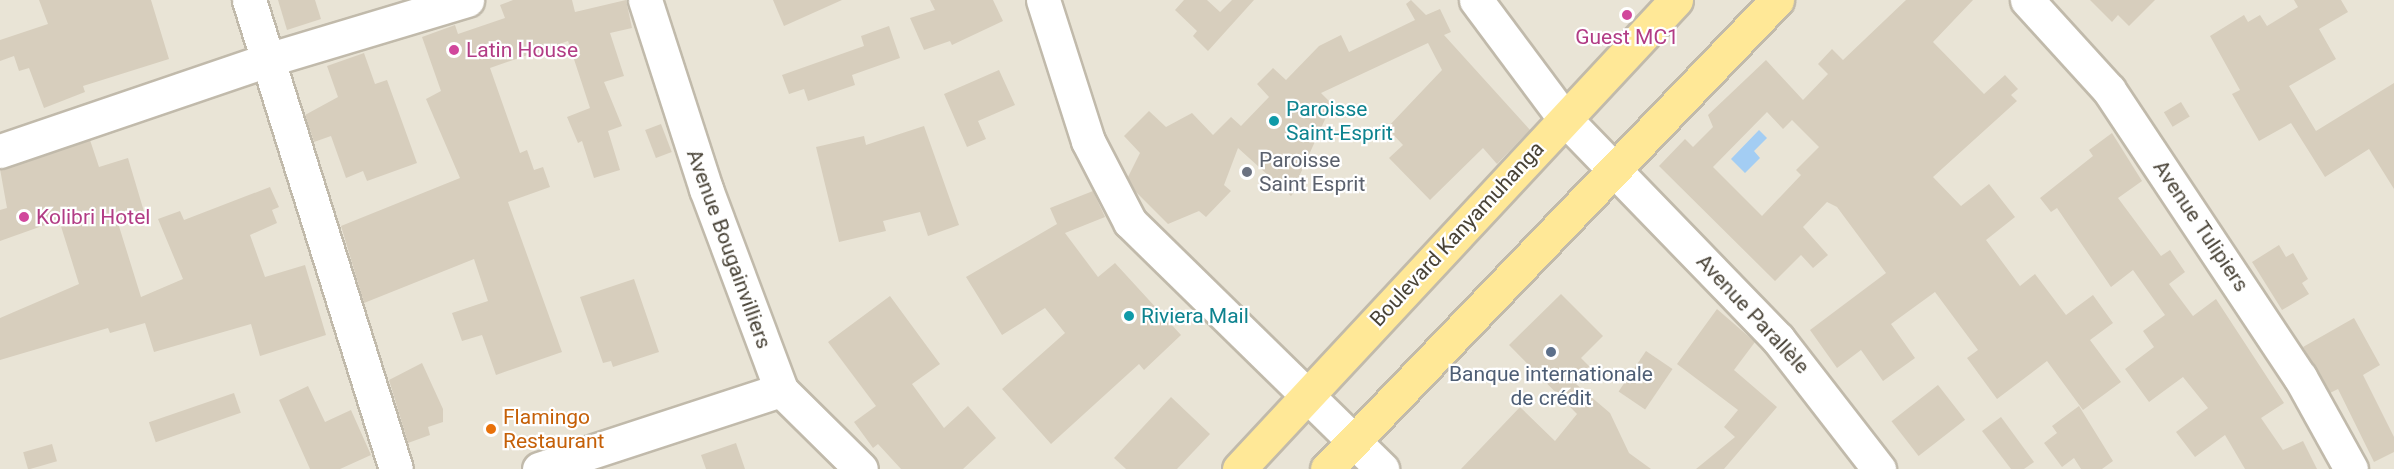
<!DOCTYPE html>
<meta charset="utf-8">
<style>
body{margin:0}
#map{position:relative;width:2394px;height:469px;overflow:hidden;background:#f5f2e9;font-family:Roboto,sans-serif}
div>[style]{position:absolute}
[style*='--x']{left:calc(var(--x)*1px);top:calc(var(--y)*1px);width:calc(var(--w)*1px);rotate:calc(var(--a)*1deg)}
.residential>*{inset:0;background:#e9e4d6;transform-origin:0 0}
.water>*{inset:0;background:#a3cdf3}
.building>*{inset:0;background:#d7cebd;transform-origin:0 0}
.roads{filter:drop-shadow(2px 0 #c1baab) drop-shadow(-2px 0 #c1baab) drop-shadow(0 2px #c1baab) drop-shadow(0 -2px #c1baab)}
.minor>*{height:33px;margin:-16.5px;padding:0 16.5px;transform-origin:16.5px;border-radius:16.5px;background:#fff}
.major>*{height:33px;margin:-16.5px;padding:0 16.5px;transform-origin:16.5px;border-radius:16.5px;background:#ffe897}
.dots>*{width:16px;height:16px;translate:-50% -50%;box-sizing:border-box;border:3px solid #fff;border-radius:50%}
span{translate:-50% -50%;white-space:nowrap;text-align:center;line-height:1.15;-webkit-text-stroke:4.5px #fff;paint-order:stroke}
.hotel-label{font-size:21px;color:#b23c85}
.left{translate:0 -50%;text-align:left}
.culture-label{font-size:21px;color:#0d838f}
.worship-label{font-size:21px;color:#5b616d}
.street-label{font-size:21px;color:#494337}
.service-label{font-size:21px;color:#4e5e75}
.food-label{font-size:21px;color:#c56008}
</style>
<div id="map">
<div class="residential">
<i style="left:0;top:0;width:2394px;height:469px"></i>
</div>
<div class="water">
<i style="clip-path:polygon(1759px 130px,1767px 138px,1754px 151px,1760px 158px,1745px 173px,1731px 159px)"></i>
</div>
<div class="building">
<i style="clip-path:polygon(39px 0,151px 0,169px 59px,83px 86px,85px 92px,44px 108px,29px 68px,19px 71px,14px 56px,0 61px,0 40px,48px 24px)"></i>
<i style="clip-path:polygon(278px 0,315px 0,321px 19px,287px 30px)"></i>
<i style="clip-path:polygon(513px 0,572px 0,575px 12px,626px 0,632px 28px,610px 33px,624px 76px,604px 82px,622px 126px,608px 131px,620px 170px,594px 178px,582px 141px,578px 143px,567px 117px,590px 108px,568px 41px,490px 68px,520px 153px,527px 150px,534px 170px,543px 167px,550px 187px,508px 202px,562px 352px,496px 375px,482px 335px,462px 341px,452px 313px,488px 301px,474px 259px,364px 303px,341px 226px,460px 178px,426px 99px,441px 91px,422px 37px,455px 25px,458px 34px,505px 18px,500px 5px)"></i>
<i style="clip-path:polygon(773px 0,842px 0,784px 26px)"></i>
<i style="clip-path:polygon(930px 0,993px 0,1003px 21px,952px 45px,950px 41px,924px 50px,910px 18px,935px 10px)"></i>
<i style="clip-path:polygon(1184px 0,1207px 0,1220px 12px,1232px 0,1254px 0,1208px 51px,1193px 36px,1197px 31px,1175px 10px)"></i>
<i style="clip-path:polygon(1411px 0,1426px 15px,1440px 9px,1451px 32px,1444px 35px,1530px 130px,1497px 164px,1483px 148px,1430px 200px,1389px 158px,1403px 145px,1387px 128px,1442px 70px,1428px 43px,1321px 93px,1332px 104px,1298px 179px,1302px 183px,1291px 196px,1238px 148px,1224px 185px,1231px 191px,1206px 217px,1199px 211px,1168px 224px,1136px 192px,1128px 177px,1140px 153px,1124px 136px,1149px 111px,1166px 127px,1192px 113px,1213px 135px,1231px 117px,1241px 126px,1269px 97px,1257px 84px,1273px 68px,1286px 80px,1319px 46px,1341px 35px,1349px 52px,1415px 20px,1406px 4px)"></i>
<i style="clip-path:polygon(evenodd,1906px 0,1973px 0,1933px 42px,1984px 94px,2005px 75px,2018px 89px,2011px 95px,2017px 101px,1933px 177px,1961px 206px,1989px 184px,2015px 217px,1986px 240px,2020px 286px,2035px 274px,2066px 315px,2093px 295px,2113px 323px,2090px 340px,2121px 382px,2083px 410px,2047px 361px,1997px 399px,1967px 358px,1978px 350px,1935px 292px,1891px 324px,1915px 358px,1883px 381px,1861px 350px,1837px 368px,1810px 330px,1886px 273px,1837px 207px,1827px 202px,1803px 227px,1828px 255px,1813px 268px,1801px 255px,1775px 281px,1659px 166px,1685px 139px,1693px 147px,1713px 127px,1708px 115px,1766px 60px,1803px 100px,1828px 74px,1818px 64px,1832px 49px,1843px 60px,1906px 0,1767px 112px,1783px 129px,1792px 120px,1819px 147px,1796px 170px,1801px 175px,1762px 216px,1713px 167px,1767px 112px)"></i>
<i style="clip-path:polygon(2090px 0,2155px 0,2129px 26px,2118px 15px,2112px 22px)"></i>
<i style="clip-path:polygon(2294px 0,2341px 0,2348px 12px,2319px 29px,2336px 59px,2289px 86px,2316px 131px,2394px 83px,2394px 189px,2369px 149px,2325px 177px,2291px 123px,2259px 141px,2232px 94px,2240px 90px,2210px 36px,2244px 15px,2248px 22px,2260px 15px,2267px 26px,2298px 7px)"></i>
<i style="clip-path:polygon(889px 26px,900px 58px,852px 75px,855px 85px,808px 101px,804px 89px,789px 94px,782px 75px,864px 46px,861px 36px)"></i>
<i style="clip-path:polygon(364px 53px,375px 84px,387px 80px,417px 163px,367px 181px,363px 171px,346px 178px,331px 136px,314px 142px,305px 115px,338px 97px,327px 66px)"></i>
<i style="clip-path:polygon(999px 70px,1015px 105px,978px 121px,986px 139px,967px 147px,944px 94px)"></i>
<i style="left:2181px;top:102px;width:17px;height:20px;rotate:59deg"></i>
<i style="left:661px;top:124px;width:30px;height:17px;rotate:69deg"></i>
<i style="clip-path:polygon(924px 126px,959px 225px,928px 236px,920px 212px,883px 221px,886px 231px,839px 242px,816px 147px,864px 136px,866px 145px)"></i>
<i style="clip-path:polygon(2112px 133px,2142px 181px,2118px 198px,2161px 256px,2170px 250px,2185px 272px,2169px 284px,2193px 316px,2216px 299px,2284px 403px,2261px 418px,2283px 450px,2303px 441px,2317px 469px,2245px 469px,2225px 435px,2195px 457px,2176px 432px,2208px 408px,2183px 377px,2149px 402px,2125px 369px,2154px 347px,2143px 331px,2165px 315px,2133px 270px,2111px 287px,2057px 208px,2051px 212px,2040px 198px,2093px 156px,2089px 150px)"></i>
<i style="clip-path:polygon(90px 140px,99px 167px,128px 158px,145px 215px,118px 223px,141px 297px,183px 279px,158px 219px,180px 211px,184px 220px,270px 187px,279px 207px,272px 210px,277px 223px,250px 235px,265px 277px,305px 265px,326px 335px,260px 356px,251px 324px,154px 352px,145px 323px,110px 333px,108px 328px,0 360px,0 318px,79px 284px,59px 220px,0 241px,0 210px,7px 208px,0 169px)"></i>
<i style="clip-path:polygon(1093px 191px,1105px 217px,1065px 233px,1098px 277px,1115px 263px,1181px 335px,1144px 370px,1139px 364px,1051px 444px,1002px 389px,1065px 333px,1045px 308px,1002px 335px,966px 277px,1057px 224px,1050px 208px)"></i>
<i style="clip-path:polygon(2279px 245px,2286px 257px,2293px 253px,2308px 279px,2302px 283px,2309px 294px,2282px 310px,2252px 262px)"></i>
<i style="clip-path:polygon(634px 279px,659px 352px,613px 367px,611px 361px,603px 363px,580px 297px)"></i>
<i style="clip-path:polygon(1561px 294px,1603px 336px,1581px 358px,1592px 369px,1576px 384px,1610px 413px,1629px 453px,1651px 469px,1461px 469px,1520px 407px,1555px 441px,1577px 414px,1509px 345px)"></i>
<i style="clip-path:polygon(890px 296px,940px 364px,912px 384px,944px 428px,968px 406px,996px 438px,963px 469px,901px 469px,878px 444px,873px 448px,854px 422px,876px 406px,828px 342px)"></i>
<i style="clip-path:polygon(1717px 309px,1755px 342px,1734px 370px,1777px 407px,1724px 469px,1696px 469px,1735px 437px,1724px 427px,1738px 410px,1677px 364px)"></i>
<i style="clip-path:polygon(2354px 318px,2380px 365px,2363px 375px,2394px 437px,2394px 452px,2374px 462px,2338px 389px,2330px 393px,2303px 347px)"></i>
<i style="left:1646px;top:351px;width:32px;height:49px;rotate:34deg"></i>
<i style="clip-path:polygon(422px 363px,443px 409px,443px 422px,428px 427px,430px 435px,408px 443px,389px 380px)"></i>
<i style="left:1938px;top:385px;width:44px;height:59px;rotate:52deg"></i>
<i style="clip-path:polygon(308px 386px,325px 422px,351px 410px,371px 455px,340px 469px,310px 469px,279px 400px)"></i>
<i style="left:234px;top:393px;width:21px;height:90px;rotate:71deg"></i>
<i style="clip-path:polygon(1171px 397px,1210px 434px,1177px 469px,1126px 469px,1114px 458px)"></i>
<i style="clip-path:polygon(2079px 406px,2113px 461px,2102px 469px,2081px 469px,2074px 458px,2062px 467px,2044px 443px,2057px 433px,2052px 426px)"></i>
<i style="clip-path:polygon(2001px 417px,2034px 462px,2024px 469px,2011px 469px,1982px 431px)"></i>
<i style="clip-path:polygon(736px 443px,745px 469px,706px 469px,701px 455px)"></i>
<i style="left:52px;top:444px;width:18px;height:30px;rotate:74deg"></i>
</div>
<div class="roads">
<div class="minor">
<i style="--x:249;--y:0;--w:491;--a:72.6"></i>
<i style="--x:645;--y:0;--w:199;--a:72.1"></i>
<i style="--x:706;--y:189;--w:215;--a:69.5"></i>
<i style="--x:781;--y:390;--w:112;--a:44.6"></i>
<i style="--x:1043;--y:0;--w:148;--a:72.3"></i>
<i style="--x:1088;--y:141;--w:91;--a:62.6"></i>
<i style="--x:1130;--y:222;--w:353;--a:44.4"></i>
<i style="--x:1476;--y:0;--w:147;--a:53.3"></i>
<i style="--x:1564;--y:118;--w:308;--a:45.9"></i>
<i style="--x:1778;--y:339;--w:165;--a:52.2"></i>
<i style="--x:2027;--y:0;--w:122;--a:47.7"></i>
<i style="--x:2109;--y:90;--w:345;--a:56.4"></i>
<i style="--x:2300;--y:377;--w:105;--a:61"></i>
<i style="--x:0;--y:151;--w:282;--a:-18.8"></i>
<i style="--x:267;--y:60;--w:209;--a:-16.7"></i>
<i style="--x:539;--y:469;--w:255;--a:-18.1"></i>
</div>
<div class="major">
<i style="--x:1239;--y:469;--w:641;--a:-47.02"></i>
<i style="--x:1327;--y:469;--w:650;--a:-46.18"></i>
</div>
</div>
<div class="dots">
<i style="left:1627px;top:15px;background:#d1479c"></i>
<i style="left:454px;top:50px;background:#d1479c"></i>
<i style="left:1274px;top:121px;background:#0f9aa8"></i>
<i style="left:1247px;top:172px;background:#6b7280"></i>
<i style="left:24px;top:217px;background:#d1479c"></i>
<i style="left:1129px;top:316px;background:#0f9aa8"></i>
<i style="left:1551px;top:352px;background:#5c6f8a"></i>
<i style="left:491px;top:429px;background:#e8710a"></i>
</div>
<div class="hotel-label">
<span style="left:1627px;top:37px">Guest MC1</span>
<span class="left" style="left:466px;top:50px">Latin House</span>
<span class="left" style="left:36px;top:217px">Kolibri Hotel</span>
</div>
<div class="culture-label">
<span class="left" style="left:1286px;top:121px">Paroisse<br>Saint-Esprit</span>
<span class="left" style="left:1141px;top:316px">Riviera Mail</span>
</div>
<div class="worship-label">
<span class="left" style="left:1259px;top:172px">Paroisse<br>Saint Esprit</span>
</div>
<div class="street-label">
<span style="left:2201px;top:226px;rotate:56deg">Avenue Tulipiers</span>
<span style="left:1457px;top:234px;rotate:-47deg">Boulevard Kanyamuhanga</span>
<span style="left:729px;top:249px;rotate:70deg">Avenue Bougainvilliers</span>
<span style="left:1753px;top:314px;rotate:47deg">Avenue Parallèle</span>
</div>
<div class="service-label">
<span style="left:1551px;top:386px">Banque internationale<br>de crédit</span>
</div>
<div class="food-label">
<span class="left" style="left:503px;top:429px">Flamingo<br>Restaurant</span>
</div>
</div>
